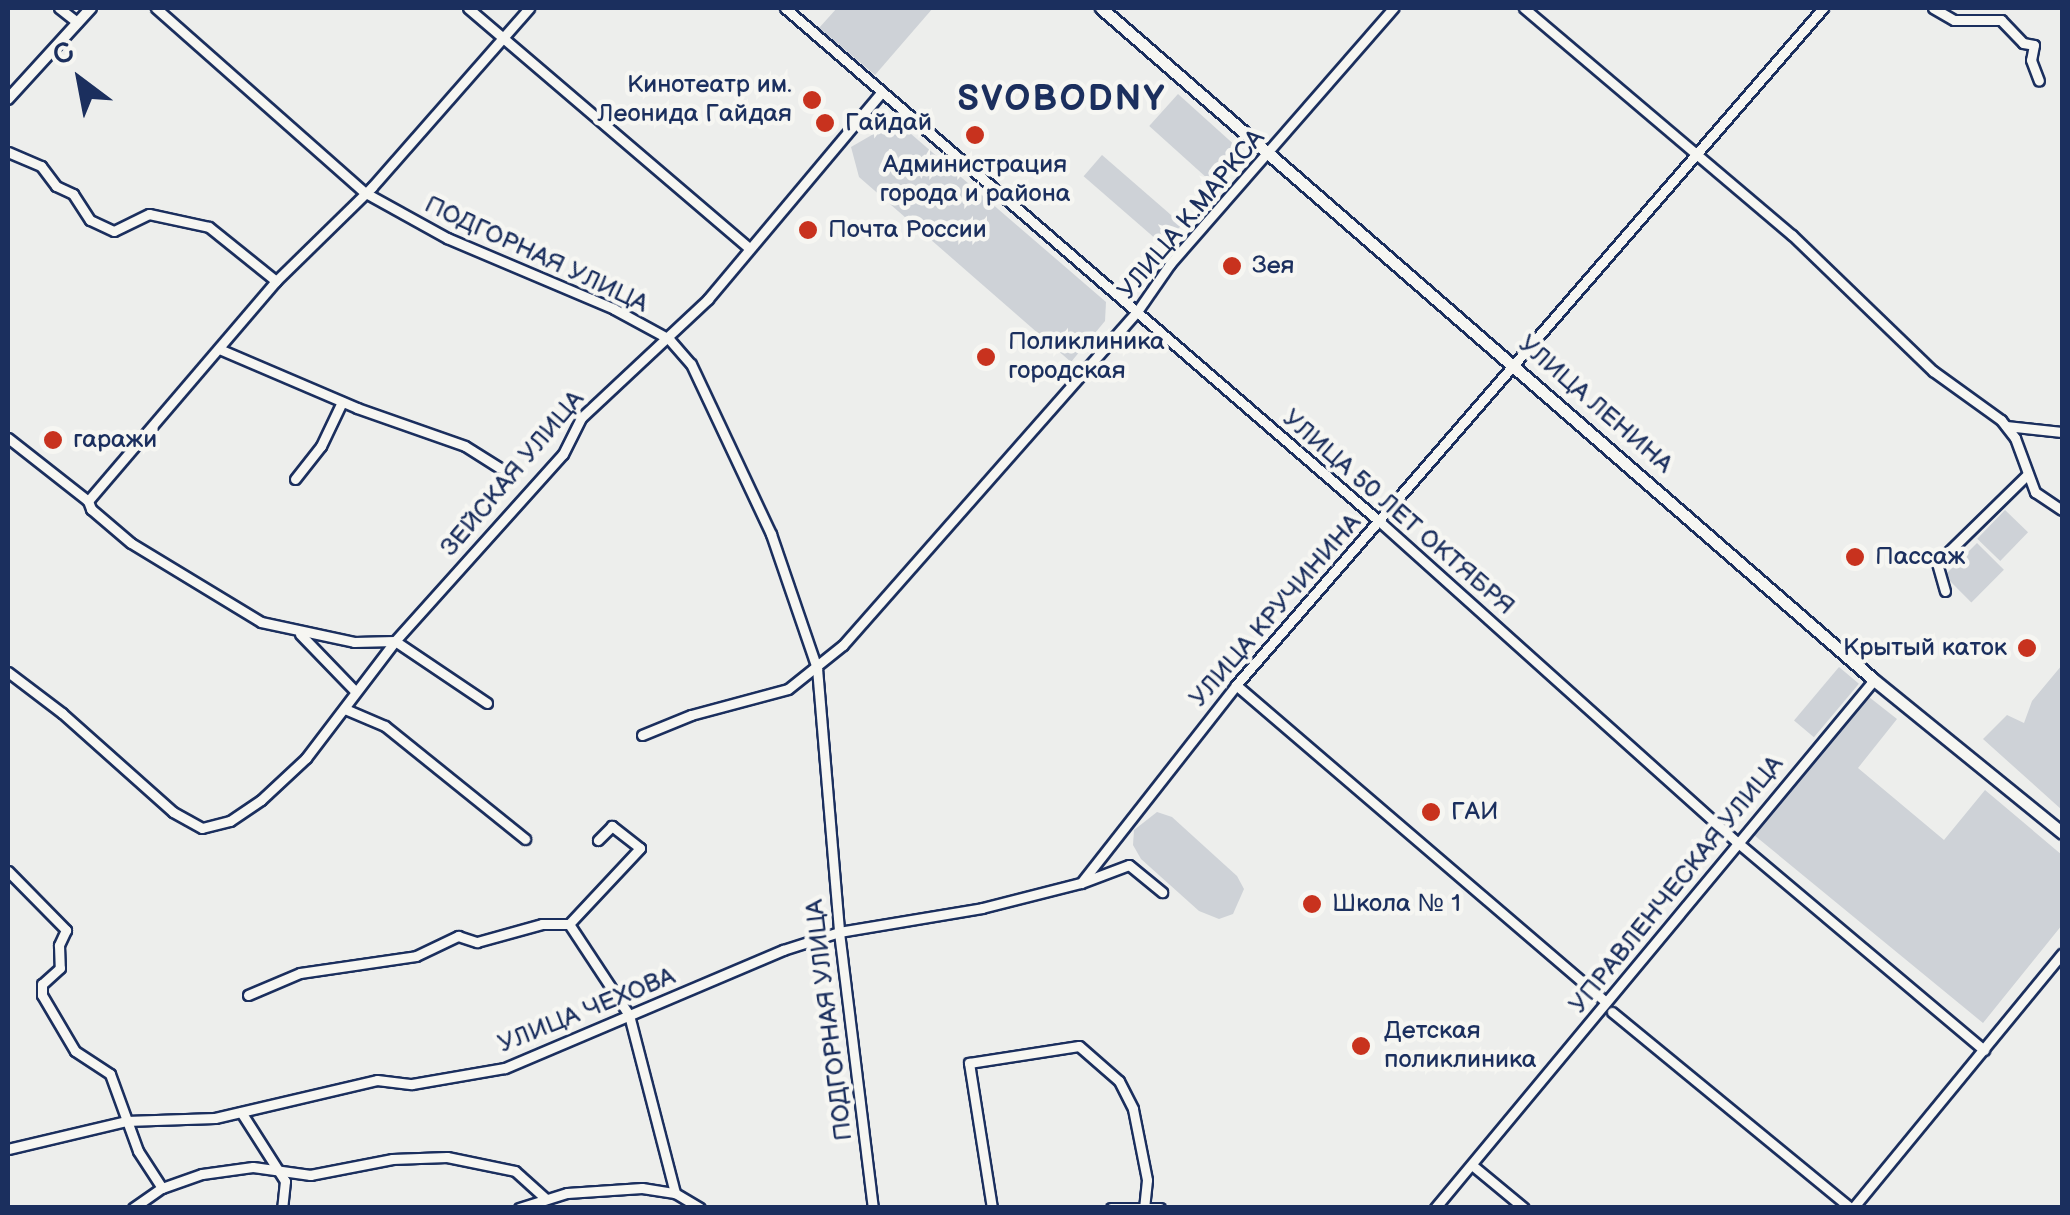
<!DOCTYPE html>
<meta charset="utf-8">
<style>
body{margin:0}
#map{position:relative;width:2070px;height:1215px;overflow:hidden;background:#edeeec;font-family:"Balsamiq Sans",sans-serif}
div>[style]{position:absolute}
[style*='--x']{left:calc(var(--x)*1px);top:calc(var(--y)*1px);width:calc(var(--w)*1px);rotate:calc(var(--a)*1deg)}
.green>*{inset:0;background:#ced2d7;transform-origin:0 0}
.roads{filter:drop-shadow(2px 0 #1b2f5e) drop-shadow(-2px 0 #1b2f5e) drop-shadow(0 2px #1b2f5e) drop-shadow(0 -2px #1b2f5e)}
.minor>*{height:9px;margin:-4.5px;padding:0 4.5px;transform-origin:4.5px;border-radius:4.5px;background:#f6f6f2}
.tertiary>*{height:10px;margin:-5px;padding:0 5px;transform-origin:5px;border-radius:5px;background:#f6f6f2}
.secondary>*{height:11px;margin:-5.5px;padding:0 5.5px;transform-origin:5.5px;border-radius:5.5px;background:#f6f6f2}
.dots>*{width:28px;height:28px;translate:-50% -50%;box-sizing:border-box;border:5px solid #f6f6f2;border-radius:50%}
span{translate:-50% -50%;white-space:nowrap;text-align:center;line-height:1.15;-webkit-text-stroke:9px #f6f6f2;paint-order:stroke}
.poi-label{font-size:25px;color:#1b2f5e}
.right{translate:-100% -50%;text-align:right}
.left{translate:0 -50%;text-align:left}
.street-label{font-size:25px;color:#1b2f5e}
.district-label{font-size:35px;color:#1b2f5e;font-weight:700;letter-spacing:2.5px}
.frame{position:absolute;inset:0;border:10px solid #1b2f5e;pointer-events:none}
.north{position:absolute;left:30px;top:30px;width:100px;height:100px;-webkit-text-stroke:8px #f6f6f2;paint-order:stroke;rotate:328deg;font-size:28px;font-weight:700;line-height:40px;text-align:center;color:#1b2f5e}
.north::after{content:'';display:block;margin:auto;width:35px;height:45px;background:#1b2f5e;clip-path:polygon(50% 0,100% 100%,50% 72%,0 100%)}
</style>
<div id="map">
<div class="green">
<i style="clip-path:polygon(837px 8px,933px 8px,875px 75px,819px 28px)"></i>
<i style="left:1178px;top:94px;width:84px;height:43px;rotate:42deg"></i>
<i style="clip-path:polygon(896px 121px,1106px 302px,1105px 321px,1071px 362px,859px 177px,851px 147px)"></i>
<i style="left:1102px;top:155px;width:106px;height:28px;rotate:41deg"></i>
<i style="left:2005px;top:510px;width:32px;height:40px;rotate:44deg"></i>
<i style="left:1977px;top:543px;width:38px;height:46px;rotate:45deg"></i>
<i style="clip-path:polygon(2062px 665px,2062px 810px,1983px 739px,2007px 715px,2024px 723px,2032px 701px)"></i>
<i style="left:1839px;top:667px;width:26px;height:70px;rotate:40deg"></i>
<i style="clip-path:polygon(1869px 697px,1897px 719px,1858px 768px,1944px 840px,1985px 790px,2062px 855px,2062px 925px,1983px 1023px,1754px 835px)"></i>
<i style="clip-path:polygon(1157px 812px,1172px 817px,1237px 876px,1244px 889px,1233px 914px,1219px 919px,1199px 911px,1141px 859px,1133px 845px,1134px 830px)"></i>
</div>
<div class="roads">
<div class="minor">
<i style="--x:59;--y:8;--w:23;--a:38"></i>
<i style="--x:156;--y:8;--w:278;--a:41.5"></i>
<i style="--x:364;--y:192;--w:95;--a:29"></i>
<i style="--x:447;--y:238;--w:181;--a:23"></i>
<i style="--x:614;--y:309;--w:63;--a:28.6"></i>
<i style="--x:669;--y:339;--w:33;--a:49"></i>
<i style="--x:691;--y:364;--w:188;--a:64.8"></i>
<i style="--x:771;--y:534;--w:142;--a:71.1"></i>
<i style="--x:817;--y:668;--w:265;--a:85.2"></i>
<i style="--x:839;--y:932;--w:278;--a:83"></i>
<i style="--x:468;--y:8;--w:368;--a:40.5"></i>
<i style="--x:785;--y:8;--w:785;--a:40.82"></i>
<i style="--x:1379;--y:521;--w:481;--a:41.9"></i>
<i style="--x:1737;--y:842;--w:323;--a:40.1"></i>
<i style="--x:1524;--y:8;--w:351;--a:40.3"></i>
<i style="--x:1792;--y:235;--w:196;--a:44"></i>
<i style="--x:1933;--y:371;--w:84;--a:35.8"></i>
<i style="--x:2001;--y:420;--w:23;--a:52"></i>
<i style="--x:2015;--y:438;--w:58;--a:69.7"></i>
<i style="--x:2035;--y:492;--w:32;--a:34"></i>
<i style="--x:1933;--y:8;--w:24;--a:30"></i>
<i style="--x:1954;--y:20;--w:47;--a:0"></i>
<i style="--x:2001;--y:20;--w:32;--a:46"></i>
<i style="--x:2023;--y:43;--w:11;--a:10"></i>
<i style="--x:2034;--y:45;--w:15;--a:101"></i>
<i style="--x:2031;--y:60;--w:22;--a:69"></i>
<i style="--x:8;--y:152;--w:36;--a:23"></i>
<i style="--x:41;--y:166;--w:25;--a:53"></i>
<i style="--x:56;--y:186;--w:19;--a:25"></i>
<i style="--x:73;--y:194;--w:31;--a:57"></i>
<i style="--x:90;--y:220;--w:26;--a:25"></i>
<i style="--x:114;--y:231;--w:39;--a:-26"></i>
<i style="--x:149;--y:214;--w:61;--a:12.2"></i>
<i style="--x:209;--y:227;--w:86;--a:38.9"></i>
<i style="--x:219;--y:349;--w:150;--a:23.1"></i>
<i style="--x:357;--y:408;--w:114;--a:19.4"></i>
<i style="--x:465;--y:446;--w:41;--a:32.2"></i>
<i style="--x:2006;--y:426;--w:56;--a:6.1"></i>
<i style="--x:8;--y:438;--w:102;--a:38.2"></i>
<i style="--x:88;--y:501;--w:9;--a:69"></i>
<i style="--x:91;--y:509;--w:52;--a:40.4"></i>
<i style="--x:131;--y:543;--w:152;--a:31.3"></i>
<i style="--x:261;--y:622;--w:95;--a:12.1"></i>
<i style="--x:354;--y:642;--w:41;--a:-1.4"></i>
<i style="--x:395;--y:641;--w:111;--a:34"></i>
<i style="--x:295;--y:479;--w:42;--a:-51.8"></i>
<i style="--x:321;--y:446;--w:49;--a:-64.5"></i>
<i style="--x:88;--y:501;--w:289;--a:-49.5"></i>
<i style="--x:276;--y:281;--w:134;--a:-44.4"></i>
<i style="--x:372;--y:187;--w:238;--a:-48.7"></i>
<i style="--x:1945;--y:591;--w:29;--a:-106"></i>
<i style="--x:1937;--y:563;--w:127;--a:-44.4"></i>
<i style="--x:300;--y:634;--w:79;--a:46"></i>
<i style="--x:8;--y:672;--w:68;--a:37.2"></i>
<i style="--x:62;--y:713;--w:149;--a:41.7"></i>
<i style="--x:173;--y:812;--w:33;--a:29"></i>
<i style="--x:202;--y:828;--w:29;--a:-14"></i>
<i style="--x:230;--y:821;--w:37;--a:-34"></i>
<i style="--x:261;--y:800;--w:62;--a:-43"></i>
<i style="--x:306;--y:758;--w:147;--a:-52.7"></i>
<i style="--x:395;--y:641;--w:251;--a:-48.1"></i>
<i style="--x:563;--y:454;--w:40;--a:-63.4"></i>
<i style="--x:581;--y:418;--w:174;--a:-43.1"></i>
<i style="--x:708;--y:299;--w:269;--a:-50"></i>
<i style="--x:1236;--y:685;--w:487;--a:40.6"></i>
<i style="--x:345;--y:709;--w:43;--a:23"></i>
<i style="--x:385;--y:726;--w:180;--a:38.9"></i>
<i style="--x:642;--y:735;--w:53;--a:-22.2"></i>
<i style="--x:691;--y:715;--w:100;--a:-15"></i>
<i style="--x:788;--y:689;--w:70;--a:-38.7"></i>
<i style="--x:843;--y:645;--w:443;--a:-48.6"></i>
<i style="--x:1136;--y:313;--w:60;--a:-55.2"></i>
<i style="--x:1170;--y:264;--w:340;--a:-48.9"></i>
<i style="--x:8;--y:871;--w:83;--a:45.5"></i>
<i style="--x:66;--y:930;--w:17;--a:115"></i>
<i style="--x:59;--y:945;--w:23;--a:88"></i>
<i style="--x:60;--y:968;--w:24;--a:138"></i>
<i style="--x:42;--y:984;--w:11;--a:90"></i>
<i style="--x:42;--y:995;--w:65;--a:59.5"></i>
<i style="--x:75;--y:1051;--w:42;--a:33.3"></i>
<i style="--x:110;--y:1074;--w:82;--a:70"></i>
<i style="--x:138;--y:1151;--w:44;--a:57"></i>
<i style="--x:1081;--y:883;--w:251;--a:-51.9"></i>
<i style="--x:1236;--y:685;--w:896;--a:-49.07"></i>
<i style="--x:569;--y:924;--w:109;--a:56.6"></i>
<i style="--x:629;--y:1015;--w:184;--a:75.5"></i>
<i style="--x:248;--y:995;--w:56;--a:-22.9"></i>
<i style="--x:300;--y:973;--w:117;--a:-8.3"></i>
<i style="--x:416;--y:956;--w:47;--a:-25.5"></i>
<i style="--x:458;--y:936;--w:20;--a:18"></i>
<i style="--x:477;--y:942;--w:67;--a:-15.5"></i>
<i style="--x:542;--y:924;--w:27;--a:0"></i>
<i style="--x:569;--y:924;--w:104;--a:-46.9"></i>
<i style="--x:640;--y:848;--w:36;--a:-142"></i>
<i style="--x:612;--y:826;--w:20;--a:135"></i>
<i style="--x:1612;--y:1012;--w:309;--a:39.4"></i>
<i style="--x:241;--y:1112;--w:82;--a:57.5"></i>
<i style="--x:285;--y:1181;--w:27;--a:96"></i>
<i style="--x:8;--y:1149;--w:121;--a:-13.3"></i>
<i style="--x:126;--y:1121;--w:89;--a:-1.9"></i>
<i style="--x:215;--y:1118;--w:166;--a:-13.2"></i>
<i style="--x:377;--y:1080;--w:35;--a:7"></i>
<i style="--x:412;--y:1084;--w:94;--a:-9.8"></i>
<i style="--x:505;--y:1068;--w:302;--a:-23"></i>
<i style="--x:783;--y:950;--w:59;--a:-17.8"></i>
<i style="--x:839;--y:932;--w:145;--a:-9.5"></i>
<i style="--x:982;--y:908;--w:102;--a:-14.2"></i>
<i style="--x:1081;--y:883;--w:51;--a:-20.6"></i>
<i style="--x:1129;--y:865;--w:43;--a:39.3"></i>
<i style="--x:1472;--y:1165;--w:67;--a:39.6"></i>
<i style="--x:133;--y:1208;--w:35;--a:-35"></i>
<i style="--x:162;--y:1188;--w:42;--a:-19.3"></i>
<i style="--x:202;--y:1174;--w:51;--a:-7.8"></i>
<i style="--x:253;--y:1167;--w:58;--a:8"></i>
<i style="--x:310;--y:1175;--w:84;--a:-11"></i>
<i style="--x:392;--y:1159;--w:55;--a:-2.1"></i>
<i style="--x:447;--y:1157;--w:69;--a:11.6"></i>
<i style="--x:515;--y:1171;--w:42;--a:42.1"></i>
<i style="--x:519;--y:1208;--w:50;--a:-17.4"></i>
<i style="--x:567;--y:1193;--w:75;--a:-3.8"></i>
<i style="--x:642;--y:1188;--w:33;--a:9"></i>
<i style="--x:675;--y:1193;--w:29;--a:31"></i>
<i style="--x:992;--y:1208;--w:147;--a:-99"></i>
<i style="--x:969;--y:1063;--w:111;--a:-8.8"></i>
<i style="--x:1079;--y:1046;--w:53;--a:41.2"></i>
<i style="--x:1119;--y:1081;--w:31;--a:63"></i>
<i style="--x:1133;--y:1109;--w:72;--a:78.8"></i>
<i style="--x:1147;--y:1180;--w:28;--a:96"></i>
<i style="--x:1111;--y:1208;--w:49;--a:0"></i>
<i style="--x:1435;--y:1208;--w:687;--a:-50.26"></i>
<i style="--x:1853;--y:1208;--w:329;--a:-50.6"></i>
</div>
<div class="tertiary">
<i style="--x:8;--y:99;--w:123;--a:-47.6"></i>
</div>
<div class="secondary">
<i style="--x:1101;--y:8;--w:1024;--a:41"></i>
<i style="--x:1874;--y:680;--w:242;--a:39.1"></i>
</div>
</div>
<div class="dots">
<i style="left:812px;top:100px;background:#c8321e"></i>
<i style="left:825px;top:123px;background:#c8321e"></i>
<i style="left:975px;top:135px;background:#c8321e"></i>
<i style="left:808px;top:230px;background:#c8321e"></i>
<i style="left:1232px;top:266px;background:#c8321e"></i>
<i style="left:986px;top:357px;background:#c8321e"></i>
<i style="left:53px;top:440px;background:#c8321e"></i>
<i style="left:1855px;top:557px;background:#c8321e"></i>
<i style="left:2027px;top:648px;background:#c8321e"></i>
<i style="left:1431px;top:812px;background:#c8321e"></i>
<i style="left:1312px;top:904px;background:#c8321e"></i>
<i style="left:1361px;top:1046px;background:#c8321e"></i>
</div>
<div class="poi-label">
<span class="right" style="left:792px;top:100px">Кинотеатр им.<br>Леонида Гайдая</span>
<span class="left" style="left:845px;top:123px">Гайдай</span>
<span style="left:975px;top:180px">Администрация<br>города и района</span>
<span class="left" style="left:828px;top:230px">Почта России</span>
<span class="left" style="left:1252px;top:266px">Зея</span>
<span class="left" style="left:1008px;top:357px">Поликлиника<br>городская</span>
<span class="left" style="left:73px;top:440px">гаражи</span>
<span class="left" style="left:1875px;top:557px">Пассаж</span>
<span class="right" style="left:2007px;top:648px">Крытый каток</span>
<span class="left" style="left:1451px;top:812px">ГАИ</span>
<span class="left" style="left:1332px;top:904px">Школа № 1</span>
<span class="left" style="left:1384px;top:1046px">Детская<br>поликлиника</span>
</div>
<div class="street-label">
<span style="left:1192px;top:215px;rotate:-50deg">УЛИЦА К.МАРКСА</span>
<span style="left:536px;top:255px;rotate:25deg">ПОДГОРНАЯ УЛИЦА</span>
<span style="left:1595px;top:405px;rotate:41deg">УЛИЦА ЛЕНИНА</span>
<span style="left:513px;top:474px;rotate:-50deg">ЗЕЙСКАЯ УЛИЦА</span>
<span style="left:1398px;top:513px;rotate:41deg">УЛИЦА 50 ЛЕТ ОКТЯБРЯ</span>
<span style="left:1276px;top:611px;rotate:-49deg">УЛИЦА КРУЧИНИНА</span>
<span style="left:1677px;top:885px;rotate:-51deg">УПРАВЛЕНЧЕСКАЯ УЛИЦА</span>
<span style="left:587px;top:1011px;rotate:-22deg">УЛИЦА ЧЕХОВА</span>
<span style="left:830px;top:1020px;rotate:-97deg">ПОДГОРНАЯ УЛИЦА</span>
</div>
<div class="district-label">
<span style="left:1062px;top:100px">SVOBODNY</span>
</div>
<div class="frame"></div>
<div class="north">С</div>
</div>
